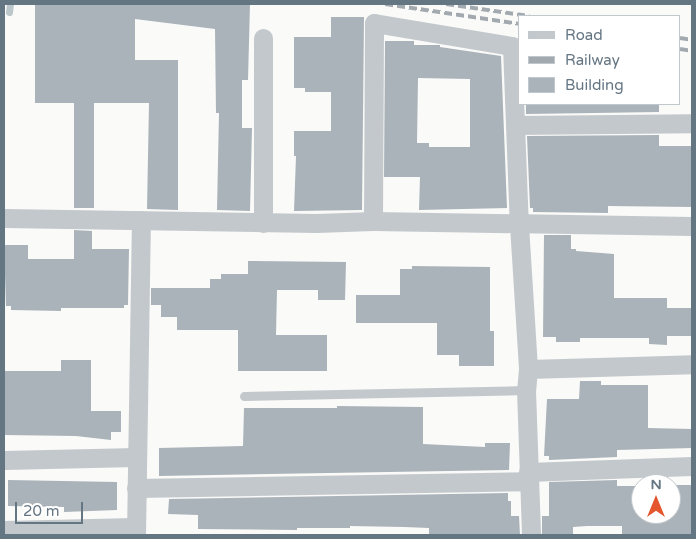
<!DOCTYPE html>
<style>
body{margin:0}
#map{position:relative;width:696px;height:539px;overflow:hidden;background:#fafaf8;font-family:"Varela Round",sans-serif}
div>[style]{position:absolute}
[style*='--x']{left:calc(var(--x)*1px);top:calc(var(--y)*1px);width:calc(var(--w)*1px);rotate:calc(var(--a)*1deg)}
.stream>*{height:7px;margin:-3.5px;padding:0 3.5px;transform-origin:3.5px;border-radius:3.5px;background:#bbc7cb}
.building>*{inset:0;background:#aab3b9}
.lane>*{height:9px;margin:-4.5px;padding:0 4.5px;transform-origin:4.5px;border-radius:4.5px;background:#c3c8cc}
.street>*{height:19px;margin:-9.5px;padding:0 9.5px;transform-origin:9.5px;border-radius:9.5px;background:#c3c8cc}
.rail>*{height:4px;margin-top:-2px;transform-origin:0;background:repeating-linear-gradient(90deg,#a2aab0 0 8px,transparent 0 12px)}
span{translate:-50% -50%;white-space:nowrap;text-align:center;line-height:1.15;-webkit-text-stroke:5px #fff;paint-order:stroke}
.frame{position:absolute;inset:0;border:5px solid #657683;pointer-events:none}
.legend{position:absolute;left:518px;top:15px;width:162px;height:90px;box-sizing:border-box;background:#fff;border:1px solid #c1c8cd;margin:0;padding:6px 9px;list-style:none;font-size:15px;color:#657683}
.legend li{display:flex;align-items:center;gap:10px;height:25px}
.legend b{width:25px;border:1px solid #c1c8cd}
.north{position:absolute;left:631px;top:474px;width:50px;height:50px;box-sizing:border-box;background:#fff;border:1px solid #c1c8cd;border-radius:50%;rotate:0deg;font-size:14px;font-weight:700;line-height:20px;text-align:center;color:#657683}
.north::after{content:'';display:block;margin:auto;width:18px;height:22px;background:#e4572e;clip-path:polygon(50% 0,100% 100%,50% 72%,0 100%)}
.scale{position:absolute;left:15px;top:502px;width:68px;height:22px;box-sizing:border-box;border:2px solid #657683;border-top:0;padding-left:6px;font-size:15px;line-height:18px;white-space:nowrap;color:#657683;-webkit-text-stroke:4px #fff;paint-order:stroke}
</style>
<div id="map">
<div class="stream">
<i style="--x:9;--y:12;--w:8;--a:-83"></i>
</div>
<div class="building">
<i style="clip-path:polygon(35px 4px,250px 4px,248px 80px,242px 80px,242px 128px,252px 128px,250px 211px,217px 210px,219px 113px,216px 113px,215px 29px,135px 19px,135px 60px,178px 60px,178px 210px,147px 209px,149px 103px,94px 103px,94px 208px,74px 208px,74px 103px,35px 103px)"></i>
<i style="clip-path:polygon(331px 17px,364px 17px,362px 210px,294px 211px,296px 156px,294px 156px,294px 131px,331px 131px,331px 92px,305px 92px,305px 88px,294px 88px,294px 37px,331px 37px)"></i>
<i style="clip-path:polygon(evenodd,385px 41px,414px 41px,414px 45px,440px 45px,440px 47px,501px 56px,507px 208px,419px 210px,420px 177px,384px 177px,385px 41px,418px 78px,470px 79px,470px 147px,429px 147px,429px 143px,417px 143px,418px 78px)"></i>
<i style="clip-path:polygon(526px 104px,659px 104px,659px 112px,526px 114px)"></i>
<i style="clip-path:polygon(659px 135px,659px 146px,692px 146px,692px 207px,608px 206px,608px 213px,533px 212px,533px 208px,530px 208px,527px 136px)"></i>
<i style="clip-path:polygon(74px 230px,92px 231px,92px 249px,129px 249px,128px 305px,124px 305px,124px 308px,61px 308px,61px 311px,11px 310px,11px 306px,6px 306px,4px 245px,28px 245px,28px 259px,74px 259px)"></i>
<i style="clip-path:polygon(544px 235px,571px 235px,571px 249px,576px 249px,576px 251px,614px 254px,614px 298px,667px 298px,667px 308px,692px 308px,692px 336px,667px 336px,667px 345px,649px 344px,649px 338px,580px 338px,580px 342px,556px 342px,556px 337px,543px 337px)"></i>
<i style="clip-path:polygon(248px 261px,346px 262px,345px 300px,318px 300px,318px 290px,277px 290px,276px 335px,327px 335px,327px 371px,238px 371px,238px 330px,177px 330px,177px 317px,161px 317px,161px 305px,151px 305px,151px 288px,210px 288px,210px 279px,221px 279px,221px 274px,248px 274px)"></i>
<i style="clip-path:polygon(412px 266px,490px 267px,490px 331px,494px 331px,494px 366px,459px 366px,459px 355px,437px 355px,437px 323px,356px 323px,356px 295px,400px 295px,400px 269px,412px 269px)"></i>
<i style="clip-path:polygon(61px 360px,91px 360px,91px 411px,121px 411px,121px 432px,111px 432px,111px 440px,76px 436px,4px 435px,4px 371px,61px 371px)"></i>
<i style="clip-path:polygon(580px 381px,601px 381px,601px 385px,648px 385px,648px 428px,692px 429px,692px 448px,617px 450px,617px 457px,549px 460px,549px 456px,544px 456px,547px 399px,579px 399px)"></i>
<i style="clip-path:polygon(337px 406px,423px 407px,423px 444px,485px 447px,485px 443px,510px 443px,509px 470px,159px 476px,159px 448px,243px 446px,244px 408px,337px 408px)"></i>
<i style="clip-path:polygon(8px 480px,117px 482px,117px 510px,64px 512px,64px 507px,8px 506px)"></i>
<i style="clip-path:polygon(617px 480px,617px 486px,641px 486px,641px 514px,671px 514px,671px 485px,692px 485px,692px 535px,622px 535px,622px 526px,587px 526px,573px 527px,573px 535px,542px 535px,542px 516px,549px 516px,549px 482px)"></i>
<i style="clip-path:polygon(508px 493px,508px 501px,511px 501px,511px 516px,519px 516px,520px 535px,429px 535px,429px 528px,404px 527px,350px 526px,350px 528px,297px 528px,297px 530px,198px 529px,198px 515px,168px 514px,169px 499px)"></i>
</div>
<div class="lane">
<i style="--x:244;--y:396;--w:282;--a:-1.2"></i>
</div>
<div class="street">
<i style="--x:263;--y:38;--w:185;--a:90"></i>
<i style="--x:515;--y:125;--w:177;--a:-0.6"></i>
<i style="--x:4;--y:218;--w:312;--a:0.9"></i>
<i style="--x:316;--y:223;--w:57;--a:-2"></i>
<i style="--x:373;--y:221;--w:319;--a:0.9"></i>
<i style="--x:373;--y:221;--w:198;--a:-89.7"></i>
<i style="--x:374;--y:23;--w:140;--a:9.5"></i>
<i style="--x:512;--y:46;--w:179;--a:87.8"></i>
<i style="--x:519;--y:225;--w:144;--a:86.4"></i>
<i style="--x:528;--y:369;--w:21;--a:95"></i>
<i style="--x:526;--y:390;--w:145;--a:88"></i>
<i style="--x:528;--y:369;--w:164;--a:-1.7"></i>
<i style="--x:4;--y:460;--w:132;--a:-1.3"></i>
<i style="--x:528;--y:472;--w:164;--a:-2.1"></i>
<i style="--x:136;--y:488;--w:393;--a:-1"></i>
<i style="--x:4;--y:530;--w:131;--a:-1.3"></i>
<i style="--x:136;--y:535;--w:315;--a:-89.1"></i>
</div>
<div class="rail">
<i style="--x:385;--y:4;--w:136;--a:8.4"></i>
<i style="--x:446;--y:4;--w:84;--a:8.2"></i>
<i style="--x:680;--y:38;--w:12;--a:9"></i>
<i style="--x:680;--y:49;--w:12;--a:9"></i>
</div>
<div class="frame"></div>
<ul class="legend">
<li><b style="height:6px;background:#c3c8cc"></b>Road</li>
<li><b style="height:6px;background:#a2aab0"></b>Railway</li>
<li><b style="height:14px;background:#aab3b9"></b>Building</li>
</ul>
<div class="north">N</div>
<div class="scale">20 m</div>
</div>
